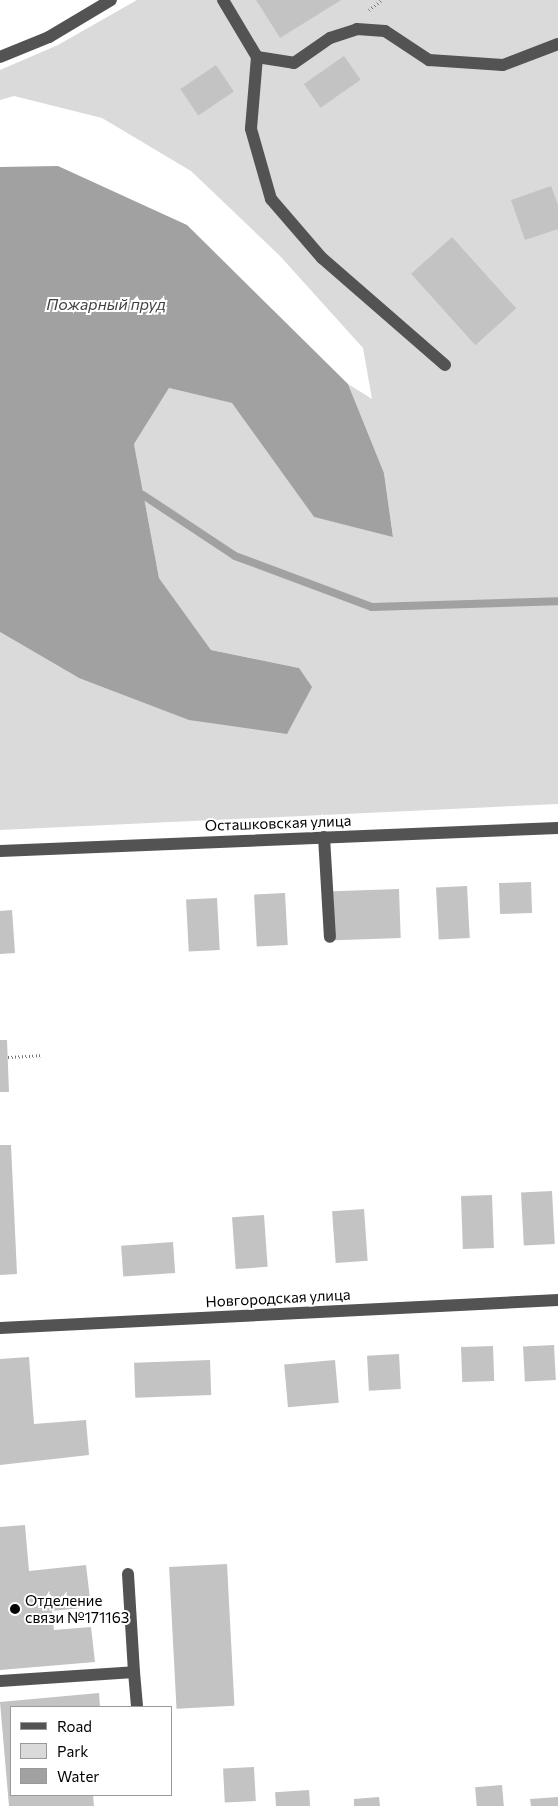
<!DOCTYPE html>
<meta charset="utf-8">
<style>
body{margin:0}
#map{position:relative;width:558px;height:1806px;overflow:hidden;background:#fff;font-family:Commissioner,sans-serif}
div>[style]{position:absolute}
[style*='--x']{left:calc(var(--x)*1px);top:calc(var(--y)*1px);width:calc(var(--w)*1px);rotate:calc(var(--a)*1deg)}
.green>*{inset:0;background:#dadada}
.water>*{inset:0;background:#a1a1a1}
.stream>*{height:8px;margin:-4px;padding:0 4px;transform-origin:4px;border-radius:4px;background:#a1a1a1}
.building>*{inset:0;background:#c3c3c3;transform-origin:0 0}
.path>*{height:3px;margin-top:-1.5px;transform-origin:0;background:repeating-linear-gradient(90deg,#757575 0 1px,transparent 0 3.5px)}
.minor>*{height:12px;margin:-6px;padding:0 6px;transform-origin:6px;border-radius:6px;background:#535353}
.dots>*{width:14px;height:14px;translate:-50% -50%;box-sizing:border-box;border:2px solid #fff;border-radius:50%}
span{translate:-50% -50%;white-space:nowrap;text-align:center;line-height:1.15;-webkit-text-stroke:4px #fff;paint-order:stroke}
.street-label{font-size:15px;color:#000}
.poi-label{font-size:15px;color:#000}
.left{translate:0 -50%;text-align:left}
.water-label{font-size:16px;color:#424242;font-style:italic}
.legend{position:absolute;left:10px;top:1706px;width:162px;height:90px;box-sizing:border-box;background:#fff;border:1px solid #999;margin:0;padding:6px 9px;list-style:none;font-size:15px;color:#000}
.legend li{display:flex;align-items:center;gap:10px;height:25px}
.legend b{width:25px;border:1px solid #999}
</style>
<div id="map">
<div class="green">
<i style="clip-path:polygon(137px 0,558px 0,558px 804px,0 830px,0 632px,79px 678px,299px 668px,211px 650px,159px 578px,134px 444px,169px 388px,233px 403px,314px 517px,393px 536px,384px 473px,348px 384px,372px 399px,363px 348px,280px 256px,191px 171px,102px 118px,14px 96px,0 100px,0 70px,58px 45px)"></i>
</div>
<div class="water">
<i style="clip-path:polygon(58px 166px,187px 225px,348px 384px,384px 473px,393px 537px,314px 517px,232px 403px,169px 388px,134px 444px,159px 578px,211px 650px,299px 668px,312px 687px,287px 734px,189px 720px,79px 678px,0 632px,0 167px)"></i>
</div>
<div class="stream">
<i style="--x:143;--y:495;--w:110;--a:33.5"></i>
<i style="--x:235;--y:556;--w:146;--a:20.4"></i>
<i style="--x:372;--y:607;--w:186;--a:-1.8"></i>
</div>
<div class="building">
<i style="clip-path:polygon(256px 0,341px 0,280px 38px)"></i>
<i style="left:344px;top:56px;width:29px;height:49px;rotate:55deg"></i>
<i style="left:216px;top:65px;width:32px;height:43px;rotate:56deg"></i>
<i style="clip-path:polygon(551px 186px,558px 205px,558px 229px,525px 240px,511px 200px)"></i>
<i style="left:452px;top:237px;width:96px;height:55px;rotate:48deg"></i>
<i style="left:531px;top:882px;width:31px;height:32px;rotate:88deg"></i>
<i style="left:467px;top:886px;width:52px;height:31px;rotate:87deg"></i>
<i style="left:399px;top:889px;width:49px;height:66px;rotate:88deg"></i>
<i style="left:285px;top:893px;width:52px;height:31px;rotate:87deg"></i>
<i style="left:217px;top:898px;width:52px;height:31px;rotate:87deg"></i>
<i style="clip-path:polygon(12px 910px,15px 953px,0 954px,0 911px)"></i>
<i style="clip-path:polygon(0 1040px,7px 1040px,9px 1092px,0 1092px)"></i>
<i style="clip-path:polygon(0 1145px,11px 1145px,17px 1274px,0 1275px)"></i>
<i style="left:552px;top:1191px;width:53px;height:31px;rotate:87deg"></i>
<i style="left:492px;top:1195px;width:53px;height:31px;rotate:88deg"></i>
<i style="left:364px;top:1209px;width:52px;height:32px;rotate:86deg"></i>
<i style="left:264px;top:1215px;width:52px;height:32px;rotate:86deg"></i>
<i style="left:173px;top:1242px;width:31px;height:52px;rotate:86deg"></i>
<i style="left:554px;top:1345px;width:35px;height:31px;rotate:87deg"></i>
<i style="left:493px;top:1346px;width:35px;height:32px;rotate:88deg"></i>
<i style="left:399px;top:1354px;width:35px;height:32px;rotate:87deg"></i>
<i style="clip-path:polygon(29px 1357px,34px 1424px,86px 1420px,89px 1455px,0 1465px,0 1359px)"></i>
<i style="left:210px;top:1360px;width:35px;height:76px;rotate:88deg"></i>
<i style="left:335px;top:1360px;width:43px;height:51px;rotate:85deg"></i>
<i style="clip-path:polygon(25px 1525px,29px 1571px,86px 1565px,91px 1607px,52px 1611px,54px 1630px,91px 1627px,95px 1662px,0 1670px,0 1527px)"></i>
<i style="left:227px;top:1564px;width:142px;height:58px;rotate:87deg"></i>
<i style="clip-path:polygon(99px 1693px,100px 1707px,11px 1707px,11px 1795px,93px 1795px,94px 1806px,9px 1806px,0 1702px)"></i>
<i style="left:254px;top:1767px;width:34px;height:31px;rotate:87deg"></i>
<i style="left:502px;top:1785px;width:21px;height:27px;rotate:85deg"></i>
<i style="left:309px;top:1790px;width:16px;height:34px;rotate:86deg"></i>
<i style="clip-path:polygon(379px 1797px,380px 1806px,354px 1806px,354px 1799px)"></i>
<i style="clip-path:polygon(558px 1797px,558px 1806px,531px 1806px,530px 1799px)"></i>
</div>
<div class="path">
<i style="--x:369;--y:10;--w:16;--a:-38"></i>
<i style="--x:8;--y:1057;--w:33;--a:-3"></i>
</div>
<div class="minor">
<i style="--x:223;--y:0;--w:66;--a:59.2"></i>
<i style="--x:257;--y:57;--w:72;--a:94.8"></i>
<i style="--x:251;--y:129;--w:73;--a:74.1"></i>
<i style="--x:271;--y:199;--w:78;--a:49.2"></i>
<i style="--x:322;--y:258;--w:163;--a:41"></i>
<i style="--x:0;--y:57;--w:53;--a:-22.2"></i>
<i style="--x:49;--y:37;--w:72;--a:-30.8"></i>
<i style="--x:257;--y:57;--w:37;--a:9"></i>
<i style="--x:294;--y:63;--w:44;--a:-34.8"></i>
<i style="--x:330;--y:38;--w:28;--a:-18"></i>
<i style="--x:357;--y:29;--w:28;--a:4"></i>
<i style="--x:385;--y:31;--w:53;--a:33.4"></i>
<i style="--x:429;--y:60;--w:74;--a:3.9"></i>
<i style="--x:503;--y:65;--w:59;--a:-20.9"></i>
<i style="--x:324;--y:837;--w:100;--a:86.6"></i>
<i style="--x:0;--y:851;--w:558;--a:-2.36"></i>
<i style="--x:0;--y:1328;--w:559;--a:-2.87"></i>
<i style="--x:128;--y:1574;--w:98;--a:86.5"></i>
<i style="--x:0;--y:1681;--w:134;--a:-3.8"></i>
<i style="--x:134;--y:1672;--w:35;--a:85"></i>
</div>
<div class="dots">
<i style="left:15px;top:1609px;background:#000"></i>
</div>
<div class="street-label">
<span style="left:278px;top:823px;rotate:-2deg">Осташковская улица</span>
<span style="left:278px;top:1298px;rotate:-3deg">Новгородская улица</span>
</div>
<div class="poi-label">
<span class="left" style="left:25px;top:1609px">Отделение<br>связи №171163</span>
</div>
<div class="water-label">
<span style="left:106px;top:304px">Пожарный пруд</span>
</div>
<ul class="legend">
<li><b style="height:6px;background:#535353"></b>Road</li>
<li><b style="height:14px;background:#dadada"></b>Park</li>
<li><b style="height:14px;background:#a1a1a1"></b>Water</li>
</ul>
</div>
